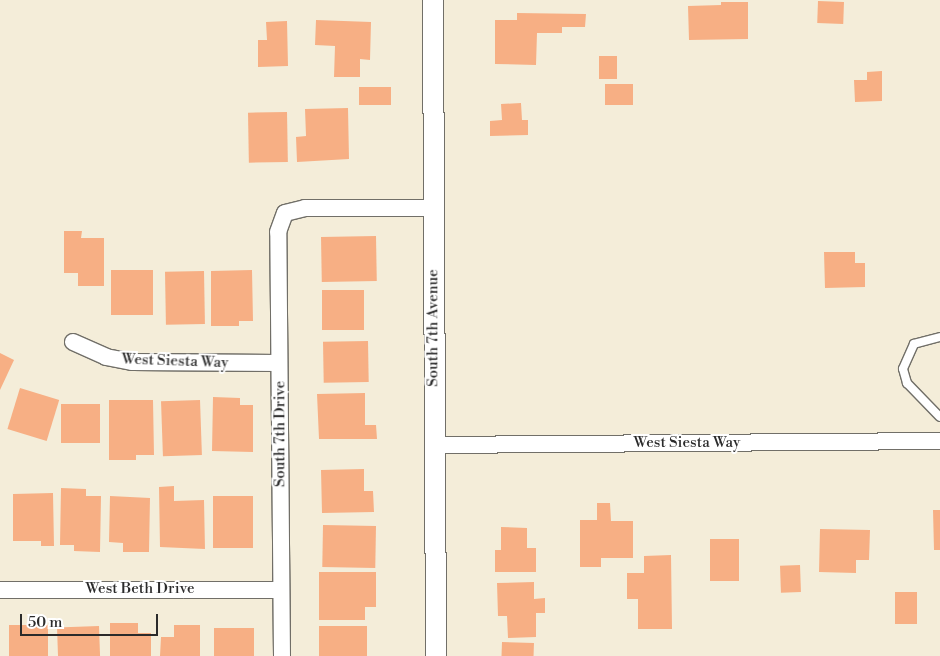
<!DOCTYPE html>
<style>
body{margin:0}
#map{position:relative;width:940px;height:656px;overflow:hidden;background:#f4edd9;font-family:"Libre Bodoni",serif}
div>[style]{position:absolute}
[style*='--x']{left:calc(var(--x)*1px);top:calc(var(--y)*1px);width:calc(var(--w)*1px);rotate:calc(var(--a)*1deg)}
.building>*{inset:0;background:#f7af84;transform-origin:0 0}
.roads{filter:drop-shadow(1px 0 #716f68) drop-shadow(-1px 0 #716f68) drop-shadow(0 1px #716f68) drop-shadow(0 -1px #716f68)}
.service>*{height:8px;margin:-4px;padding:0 4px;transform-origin:4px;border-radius:4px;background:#fff}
.minor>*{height:16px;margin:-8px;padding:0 8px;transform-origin:8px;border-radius:8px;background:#fff}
.tertiary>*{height:20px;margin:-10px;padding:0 10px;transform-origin:10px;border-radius:10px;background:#fff}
span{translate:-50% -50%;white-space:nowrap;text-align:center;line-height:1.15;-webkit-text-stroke:4px #fff;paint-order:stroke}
.street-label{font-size:15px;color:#2b2b2b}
.scale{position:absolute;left:20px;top:614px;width:138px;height:22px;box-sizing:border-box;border:2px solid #2b2b2b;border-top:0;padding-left:6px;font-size:15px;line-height:18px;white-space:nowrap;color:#2b2b2b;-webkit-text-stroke:4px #fff;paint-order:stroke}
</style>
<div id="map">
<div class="building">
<i style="left:818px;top:1px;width:26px;height:22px;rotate:2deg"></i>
<i style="clip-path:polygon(721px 2px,748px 2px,748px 39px,689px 40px,688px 6px,721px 5px)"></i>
<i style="clip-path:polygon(517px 13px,586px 14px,585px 27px,562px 27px,562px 33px,537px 33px,536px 65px,495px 64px,495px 20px,517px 20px)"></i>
<i style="clip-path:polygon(316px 20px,371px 22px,370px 60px,360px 59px,360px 77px,334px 77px,335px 46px,315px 45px)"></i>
<i style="clip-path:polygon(287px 21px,288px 66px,258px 67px,258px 40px,267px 40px,266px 22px)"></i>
<i style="left:599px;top:56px;width:18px;height:23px"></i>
<i style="clip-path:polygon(882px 71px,882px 101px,855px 102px,854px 80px,867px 80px,867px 72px)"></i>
<i style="left:605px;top:84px;width:28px;height:21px"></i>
<i style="left:359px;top:87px;width:32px;height:18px"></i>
<i style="clip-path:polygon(521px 103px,522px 120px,528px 120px,528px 135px,490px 136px,490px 121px,502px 120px,501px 104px)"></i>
<i style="clip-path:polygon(348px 108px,349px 159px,297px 162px,296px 137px,306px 136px,305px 109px)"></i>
<i style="left:287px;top:112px;width:50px;height:39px;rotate:89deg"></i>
<i style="clip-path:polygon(64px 231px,82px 231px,81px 238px,104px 238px,104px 286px,78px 286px,78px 273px,64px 273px)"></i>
<i style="left:376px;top:236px;width:45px;height:55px;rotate:89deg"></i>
<i style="clip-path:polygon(824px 252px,855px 252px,855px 263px,865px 263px,865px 287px,825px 288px)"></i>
<i style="left:111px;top:270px;width:42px;height:45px"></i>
<i style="clip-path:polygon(252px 270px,253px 321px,239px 321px,239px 326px,211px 326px,211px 271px)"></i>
<i style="left:204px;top:271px;width:53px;height:39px;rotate:89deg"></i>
<i style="left:322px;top:290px;width:42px;height:40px"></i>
<i style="left:368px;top:341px;width:41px;height:45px;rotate:89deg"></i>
<i style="clip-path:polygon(0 353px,14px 360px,0 390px)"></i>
<i style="left:20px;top:388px;width:41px;height:43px;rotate:17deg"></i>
<i style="clip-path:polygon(365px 393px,365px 425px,376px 425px,377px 439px,319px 439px,317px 394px)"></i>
<i style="clip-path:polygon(213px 397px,240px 398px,240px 405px,253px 405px,253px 452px,212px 451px)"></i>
<i style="clip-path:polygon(109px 400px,153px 400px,154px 455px,136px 455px,136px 460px,109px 460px)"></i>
<i style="left:200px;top:400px;width:55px;height:39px;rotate:88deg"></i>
<i style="left:61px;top:404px;width:39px;height:39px"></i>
<i style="clip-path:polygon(364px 469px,364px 491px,373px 491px,374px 512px,322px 513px,321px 470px)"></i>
<i style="clip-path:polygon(174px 486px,174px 501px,204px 500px,205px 549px,160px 547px,159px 487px)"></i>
<i style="clip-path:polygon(61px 488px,86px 489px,86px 496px,101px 496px,100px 552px,74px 551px,74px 545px,60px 545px)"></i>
<i style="clip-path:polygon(53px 493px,54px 546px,41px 546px,41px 541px,13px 541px,13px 494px)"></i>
<i style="clip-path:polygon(110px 496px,150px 498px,149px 552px,123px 552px,123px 543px,109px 542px)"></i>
<i style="left:213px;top:496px;width:40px;height:52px"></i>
<i style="clip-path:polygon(597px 503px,610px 503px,611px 521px,633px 521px,633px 558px,601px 558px,601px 567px,580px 567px,580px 520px,597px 520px)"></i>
<i style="clip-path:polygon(933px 510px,940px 510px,940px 550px,934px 550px)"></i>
<i style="left:323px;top:525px;width:53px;height:42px;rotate:1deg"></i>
<i style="clip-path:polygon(501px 527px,527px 528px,527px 548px,536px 548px,536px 572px,495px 572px,495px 550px,501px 550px)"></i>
<i style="clip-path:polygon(820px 529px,870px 530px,869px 560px,856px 560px,856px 573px,819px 572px)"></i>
<i style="left:710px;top:539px;width:29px;height:42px"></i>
<i style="clip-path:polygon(671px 555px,672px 629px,638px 629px,638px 599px,627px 599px,627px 573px,644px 573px,644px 556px)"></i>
<i style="left:800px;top:565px;width:27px;height:20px;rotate:88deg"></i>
<i style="clip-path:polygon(319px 572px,376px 572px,376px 607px,365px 607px,365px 620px,319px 620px)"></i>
<i style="clip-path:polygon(534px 582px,534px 599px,545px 598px,545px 613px,536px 613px,536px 637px,508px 638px,507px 616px,498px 616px,497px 583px)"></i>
<i style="left:895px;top:592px;width:22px;height:32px"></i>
<i style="clip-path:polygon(110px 623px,138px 623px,138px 633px,151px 633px,151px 656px,110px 656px)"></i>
<i style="left:48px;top:625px;width:31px;height:39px;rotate:90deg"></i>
<i style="clip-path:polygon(174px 625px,200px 625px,200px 656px,160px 656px,161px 637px,174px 637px)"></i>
<i style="left:99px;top:626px;width:30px;height:42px;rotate:88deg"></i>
<i style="left:367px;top:626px;width:30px;height:48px;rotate:90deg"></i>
<i style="left:214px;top:628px;width:40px;height:28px"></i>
<i style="left:502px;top:642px;width:32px;height:14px;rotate:2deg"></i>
</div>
<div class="roads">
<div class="service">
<i style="--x:940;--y:337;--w:27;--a:165"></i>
<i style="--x:914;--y:344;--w:27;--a:114"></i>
<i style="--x:903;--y:369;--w:15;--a:74"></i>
<i style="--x:907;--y:383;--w:47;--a:45.9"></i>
</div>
<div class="minor">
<i style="--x:73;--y:342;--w:36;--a:24"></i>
<i style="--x:106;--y:357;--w:26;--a:11"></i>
<i style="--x:132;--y:362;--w:147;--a:0.4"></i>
<i style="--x:433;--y:445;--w:507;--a:-0.45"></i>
<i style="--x:0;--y:590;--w:280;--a:0"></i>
<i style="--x:282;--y:656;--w:424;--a:-90.5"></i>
<i style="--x:278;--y:232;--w:20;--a:-70"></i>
<i style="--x:285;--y:213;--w:21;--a:-14"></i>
<i style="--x:305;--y:208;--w:128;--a:0"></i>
</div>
<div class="tertiary">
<i style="--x:433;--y:0;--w:656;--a:89.74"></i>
</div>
</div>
<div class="street-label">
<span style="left:433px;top:328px;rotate:-90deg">South 7th Avenue</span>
<span style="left:175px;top:361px;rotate:2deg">West Siesta Way</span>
<span style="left:280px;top:434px;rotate:-90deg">South 7th Drive</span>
<span style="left:687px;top:443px">West Siesta Way</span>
<span style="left:140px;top:589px">West Beth Drive</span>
</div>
<div class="scale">50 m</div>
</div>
